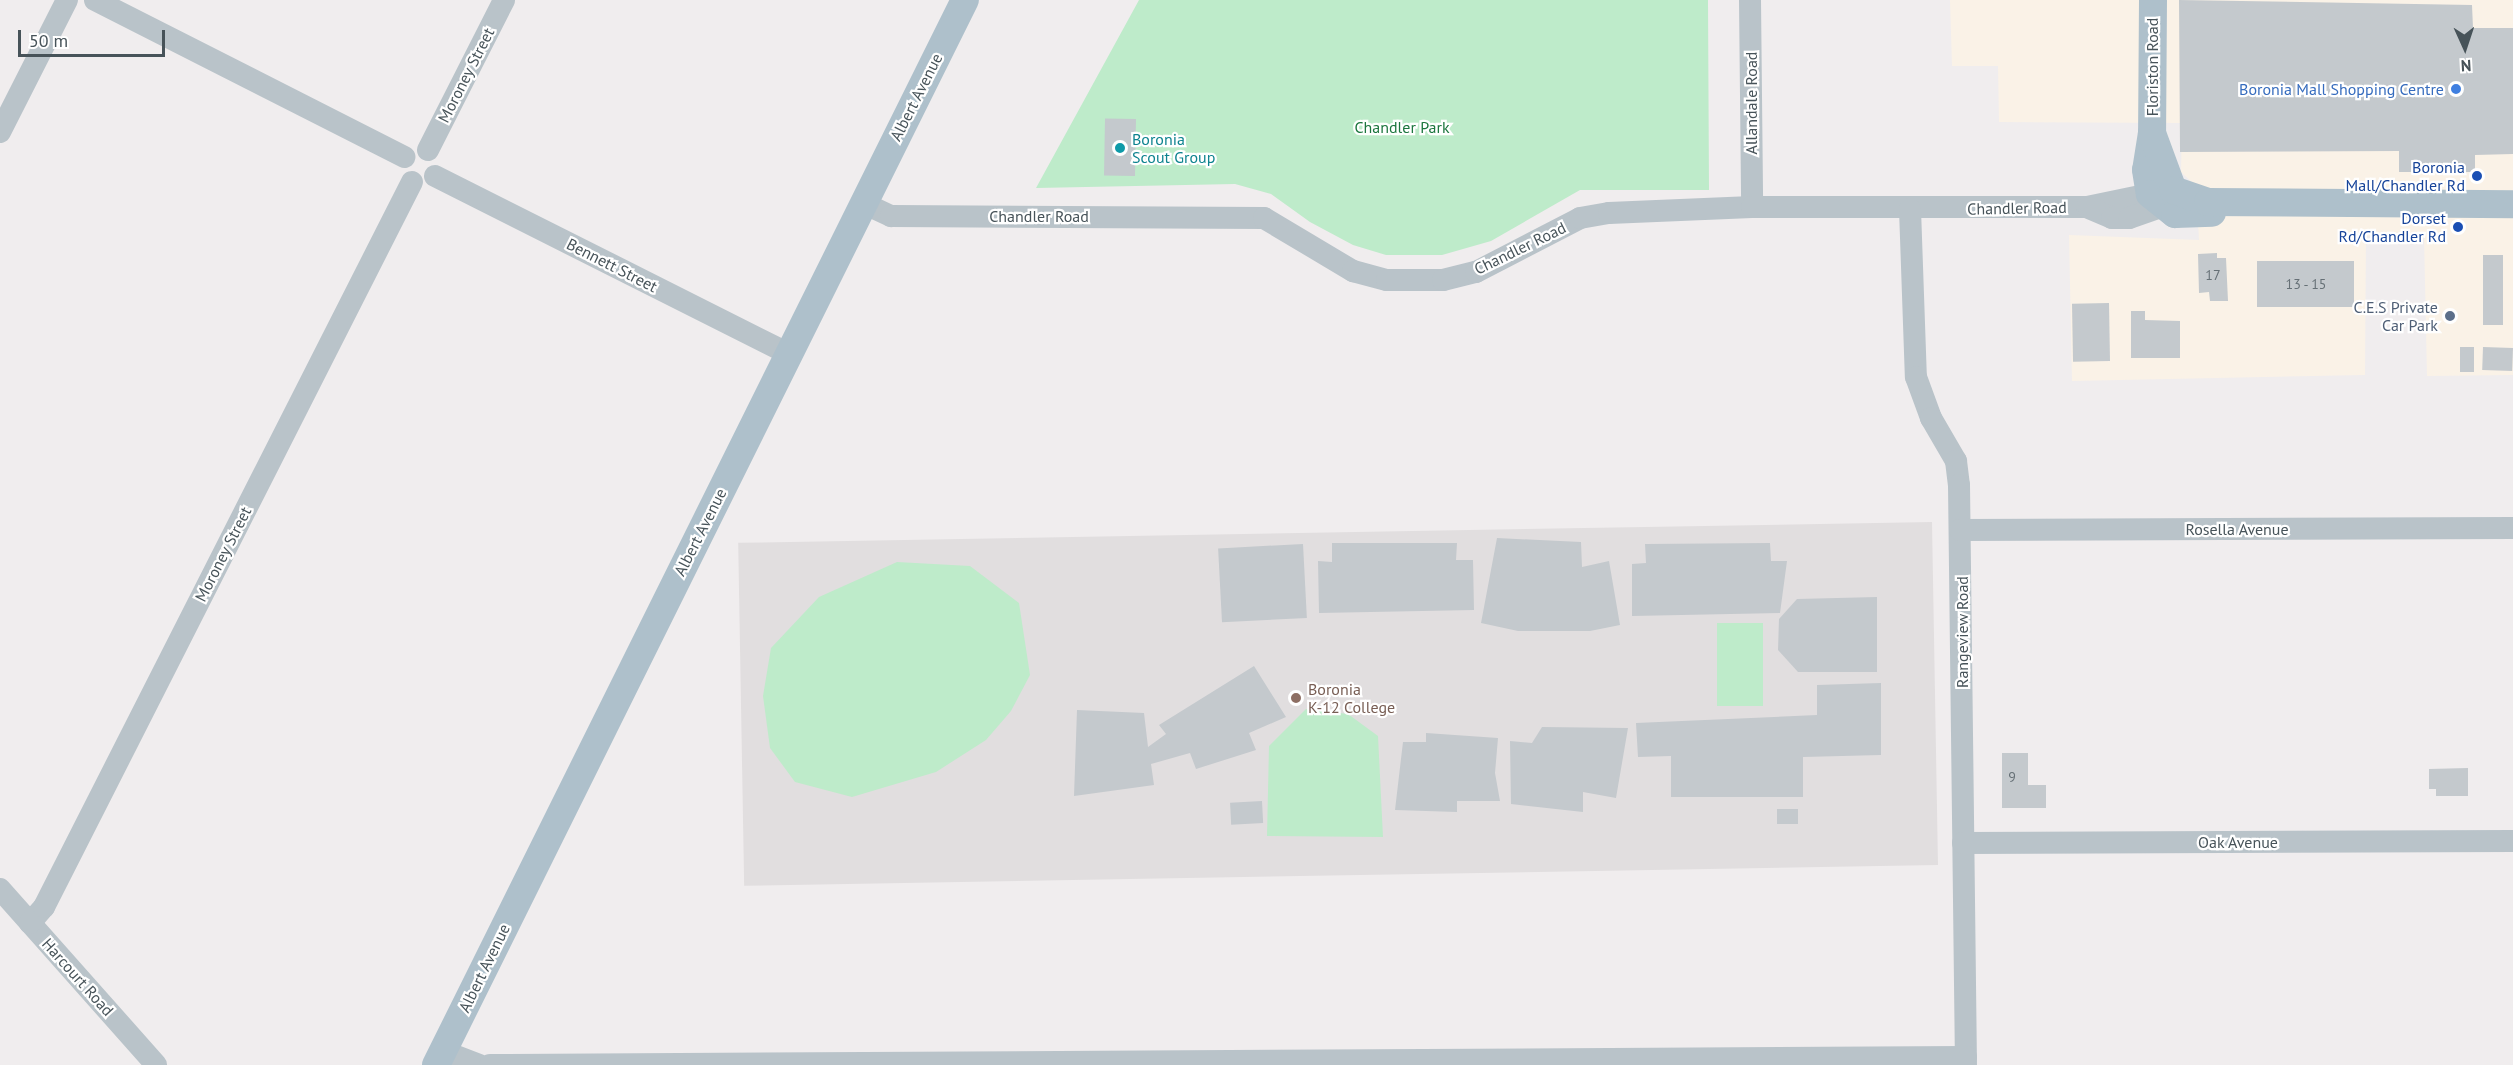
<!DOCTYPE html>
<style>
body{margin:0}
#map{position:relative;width:2513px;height:1065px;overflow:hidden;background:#f0edee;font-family:"PT Sans",sans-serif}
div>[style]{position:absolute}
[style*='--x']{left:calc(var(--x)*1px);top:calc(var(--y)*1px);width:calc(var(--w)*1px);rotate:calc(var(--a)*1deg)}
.commercial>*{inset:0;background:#faf2e7}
.education>*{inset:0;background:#e1dedf;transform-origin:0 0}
.green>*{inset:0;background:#beebca;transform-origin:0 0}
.building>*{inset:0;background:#c4c9cd;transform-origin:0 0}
.minor>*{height:22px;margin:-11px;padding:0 11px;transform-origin:11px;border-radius:11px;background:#b9c3c9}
.major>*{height:28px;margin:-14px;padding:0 14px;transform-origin:14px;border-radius:14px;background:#aec0cb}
.dots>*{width:16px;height:16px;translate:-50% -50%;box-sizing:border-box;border:3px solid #fff;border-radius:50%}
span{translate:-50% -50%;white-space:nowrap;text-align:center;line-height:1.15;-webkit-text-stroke:4.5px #fff;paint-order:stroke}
.number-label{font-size:14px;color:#667076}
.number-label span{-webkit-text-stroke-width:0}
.street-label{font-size:16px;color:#475359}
.shop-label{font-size:16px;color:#366cbe}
.right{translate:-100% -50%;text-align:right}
.park-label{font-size:16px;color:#1c763e}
.culture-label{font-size:16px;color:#0d838f}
.left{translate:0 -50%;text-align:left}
.transit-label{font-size:16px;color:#164399}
.service-label{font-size:16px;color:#4e5e75}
.education-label{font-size:16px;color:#785e54}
.north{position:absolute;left:2435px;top:18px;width:60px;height:60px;-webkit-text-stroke:4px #fff;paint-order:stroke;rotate:177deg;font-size:16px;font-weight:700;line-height:24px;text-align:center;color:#475359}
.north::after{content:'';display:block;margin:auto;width:21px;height:27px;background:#475359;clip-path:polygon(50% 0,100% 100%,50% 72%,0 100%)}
.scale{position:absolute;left:18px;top:30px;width:147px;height:27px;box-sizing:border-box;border:3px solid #475359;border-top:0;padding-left:8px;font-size:18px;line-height:21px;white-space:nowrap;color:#475359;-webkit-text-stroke:4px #fff;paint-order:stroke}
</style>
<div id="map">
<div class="commercial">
<i style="clip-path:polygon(1950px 0,2513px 0,2513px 375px,2427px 376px,2424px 236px,2366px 236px,2365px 375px,2072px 381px,2069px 235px,2199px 240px,2196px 186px,2181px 172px,2182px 123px,1999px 122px,1998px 66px,1952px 66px)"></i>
</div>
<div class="education">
<i style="left:1932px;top:522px;width:343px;height:1194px;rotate:89deg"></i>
</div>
<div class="green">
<i style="clip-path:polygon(1139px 0,1708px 0,1709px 190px,1580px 190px,1491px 241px,1442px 255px,1386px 255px,1353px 245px,1310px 222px,1271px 194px,1235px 184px,1036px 188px)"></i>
<i style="clip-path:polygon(897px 562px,970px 566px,1019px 603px,1030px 675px,1011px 711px,986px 740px,936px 772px,852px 797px,795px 782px,770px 748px,763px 696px,771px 648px,819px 597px)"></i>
<i style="left:1763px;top:623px;width:83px;height:46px;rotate:90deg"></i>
<i style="clip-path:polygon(1306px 709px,1348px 714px,1378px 736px,1383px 837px,1267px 836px,1269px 746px)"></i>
</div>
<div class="building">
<i style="clip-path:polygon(2179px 0,2472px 5px,2473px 28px,2513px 28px,2513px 154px,2475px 155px,2475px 172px,2399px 172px,2399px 151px,2180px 152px)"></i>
<i style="left:1136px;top:119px;width:57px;height:31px;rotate:91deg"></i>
<i style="clip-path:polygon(2217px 253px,2217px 258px,2226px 258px,2228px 301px,2210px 301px,2209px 292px,2199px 293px,2198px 254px)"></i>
<i style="left:2483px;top:255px;width:20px;height:70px"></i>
<i style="left:2354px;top:261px;width:46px;height:97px;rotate:90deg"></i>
<i style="left:2109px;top:303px;width:58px;height:37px;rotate:89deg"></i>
<i style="clip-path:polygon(2131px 311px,2145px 311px,2145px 320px,2180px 321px,2180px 358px,2131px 358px)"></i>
<i style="left:2460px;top:347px;width:14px;height:25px"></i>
<i style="left:2483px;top:347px;width:30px;height:23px;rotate:2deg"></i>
<i style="clip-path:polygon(1497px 538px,1581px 542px,1582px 567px,1609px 561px,1620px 625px,1590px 631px,1518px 631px,1481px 623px)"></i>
<i style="clip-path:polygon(1332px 543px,1457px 543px,1456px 560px,1473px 560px,1474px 610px,1319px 613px,1318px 561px,1332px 562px)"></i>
<i style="clip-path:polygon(1770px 543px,1771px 561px,1787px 561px,1780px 613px,1632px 616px,1632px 564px,1646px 563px,1645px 544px)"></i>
<i style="left:1303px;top:544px;width:74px;height:85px;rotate:87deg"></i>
<i style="clip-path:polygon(1877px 597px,1877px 672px,1798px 672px,1778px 650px,1779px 619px,1797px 599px)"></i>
<i style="clip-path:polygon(1254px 666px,1286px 717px,1249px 733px,1256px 750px,1196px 769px,1190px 753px,1151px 764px,1154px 785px,1074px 796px,1077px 710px,1144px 713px,1148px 747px,1166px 734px,1159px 725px)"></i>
<i style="clip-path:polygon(1881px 683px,1881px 755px,1803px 757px,1803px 797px,1671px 797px,1671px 756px,1638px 757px,1636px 723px,1817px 715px,1817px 685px)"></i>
<i style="clip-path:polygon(1542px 727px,1628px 728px,1616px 798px,1583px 792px,1583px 812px,1511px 804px,1510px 741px,1532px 743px)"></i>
<i style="clip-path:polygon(1426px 733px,1498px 738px,1495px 773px,1500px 801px,1457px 801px,1457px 812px,1395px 810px,1403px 742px,1426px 742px)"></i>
<i style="clip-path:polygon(2002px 753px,2028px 753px,2028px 785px,2046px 785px,2046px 808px,2002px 808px)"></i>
<i style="clip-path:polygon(2468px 768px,2468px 796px,2436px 796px,2436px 789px,2429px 789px,2429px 769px)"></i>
<i style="left:1262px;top:801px;width:22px;height:32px;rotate:87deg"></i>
<i style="left:1777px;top:809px;width:21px;height:15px"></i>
</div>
<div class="minor">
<i style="--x:95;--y:0;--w:347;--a:26.9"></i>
<i style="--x:1750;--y:0;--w:207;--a:89.4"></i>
<i style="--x:0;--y:132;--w:148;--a:-63.1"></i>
<i style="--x:428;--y:150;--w:168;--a:-63.1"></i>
<i style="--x:435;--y:176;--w:396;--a:26.7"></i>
<i style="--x:863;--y:203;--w:31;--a:25"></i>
<i style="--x:891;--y:216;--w:373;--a:0.3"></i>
<i style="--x:1264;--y:218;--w:104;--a:30.8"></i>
<i style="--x:1353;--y:271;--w:35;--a:15"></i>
<i style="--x:1387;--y:280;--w:56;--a:0"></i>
<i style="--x:1443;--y:280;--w:34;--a:-14"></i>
<i style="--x:1476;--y:272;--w:117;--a:-27.4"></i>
<i style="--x:1580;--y:218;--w:29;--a:-10"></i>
<i style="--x:1609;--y:213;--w:143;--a:-2.4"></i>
<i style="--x:1752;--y:207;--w:335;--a:0"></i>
<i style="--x:2087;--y:207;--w:64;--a:-11.7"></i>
<i style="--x:2089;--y:208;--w:25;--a:23"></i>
<i style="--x:2112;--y:218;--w:17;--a:0"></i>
<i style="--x:2129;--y:218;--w:34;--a:-19"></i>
<i style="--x:1910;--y:209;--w:168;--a:88"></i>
<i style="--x:1916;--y:377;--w:44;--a:69.9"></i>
<i style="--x:1931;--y:418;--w:50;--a:59.8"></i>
<i style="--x:1956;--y:461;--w:24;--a:83"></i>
<i style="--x:1959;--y:485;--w:580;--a:89.31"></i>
<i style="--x:1960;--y:530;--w:553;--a:-0.21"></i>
<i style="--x:1963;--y:843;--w:550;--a:-0.21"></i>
<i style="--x:0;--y:889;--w:235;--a:48.4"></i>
<i style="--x:30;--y:923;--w:21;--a:-49"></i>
<i style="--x:44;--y:907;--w:813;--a:-63.09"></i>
<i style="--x:443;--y:1051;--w:39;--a:21"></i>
<i style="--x:490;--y:1065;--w:1476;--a:-0.31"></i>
</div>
<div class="major">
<i style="--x:2153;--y:0;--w:133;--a:90.4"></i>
<i style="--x:2152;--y:133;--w:37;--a:99"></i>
<i style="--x:2146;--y:170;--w:24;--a:81"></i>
<i style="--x:2150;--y:194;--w:32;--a:39"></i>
<i style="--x:2175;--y:214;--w:37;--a:-2"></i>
<i style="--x:2152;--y:133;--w:61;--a:69.8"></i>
<i style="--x:2173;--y:190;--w:37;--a:19"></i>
<i style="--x:2208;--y:202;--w:305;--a:0.4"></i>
<i style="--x:436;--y:1065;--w:1189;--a:-63.59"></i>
</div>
<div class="dots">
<i style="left:2456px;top:89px;background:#3f7fe0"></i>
<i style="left:1120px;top:148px;background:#0f9aa8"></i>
<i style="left:2477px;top:176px;background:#1a4fb4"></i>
<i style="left:2458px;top:227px;background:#1a4fb4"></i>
<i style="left:2450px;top:316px;background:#5c6f8a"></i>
<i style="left:1296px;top:698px;background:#8d6e63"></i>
</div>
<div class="number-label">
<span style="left:2213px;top:275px">17</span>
<span style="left:2306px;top:284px">13 - 15</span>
<span style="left:2012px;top:777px">9</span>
</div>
<div class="street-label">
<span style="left:2152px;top:67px;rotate:-90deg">Floriston Road</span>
<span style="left:466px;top:75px;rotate:-63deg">Moroney Street</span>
<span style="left:916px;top:97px;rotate:-63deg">Albert Avenue</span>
<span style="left:1751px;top:103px;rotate:-90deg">Allandale Road</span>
<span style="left:2017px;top:208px;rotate:-1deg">Chandler Road</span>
<span style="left:1039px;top:216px">Chandler Road</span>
<span style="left:1520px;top:248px;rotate:-26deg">Chandler Road</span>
<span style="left:612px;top:265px;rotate:27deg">Bennett Street</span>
<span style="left:2237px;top:529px">Rosella Avenue</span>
<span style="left:700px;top:532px;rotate:-63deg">Albert Avenue</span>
<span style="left:223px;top:554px;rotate:-63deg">Moroney Street</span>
<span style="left:1962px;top:632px;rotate:-90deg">Rangeview Road</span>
<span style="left:2238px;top:842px">Oak Avenue</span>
<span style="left:484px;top:968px;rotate:-64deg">Albert Avenue</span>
<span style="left:78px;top:977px;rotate:48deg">Harcourt Road</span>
</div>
<div class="shop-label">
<span class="right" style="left:2444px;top:89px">Boronia Mall Shopping Centre</span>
</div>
<div class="park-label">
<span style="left:1402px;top:127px">Chandler Park</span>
</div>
<div class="culture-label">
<span class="left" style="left:1132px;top:148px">Boronia<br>Scout Group</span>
</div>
<div class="transit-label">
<span class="right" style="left:2465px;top:176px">Boronia<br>Mall/Chandler Rd</span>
<span class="right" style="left:2446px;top:227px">Dorset<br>Rd/Chandler Rd</span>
</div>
<div class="service-label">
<span class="right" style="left:2438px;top:316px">C.E.S Private<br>Car Park</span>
</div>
<div class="education-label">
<span class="left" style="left:1308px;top:698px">Boronia<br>K-12 College</span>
</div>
<div class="north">N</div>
<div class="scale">50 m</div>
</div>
